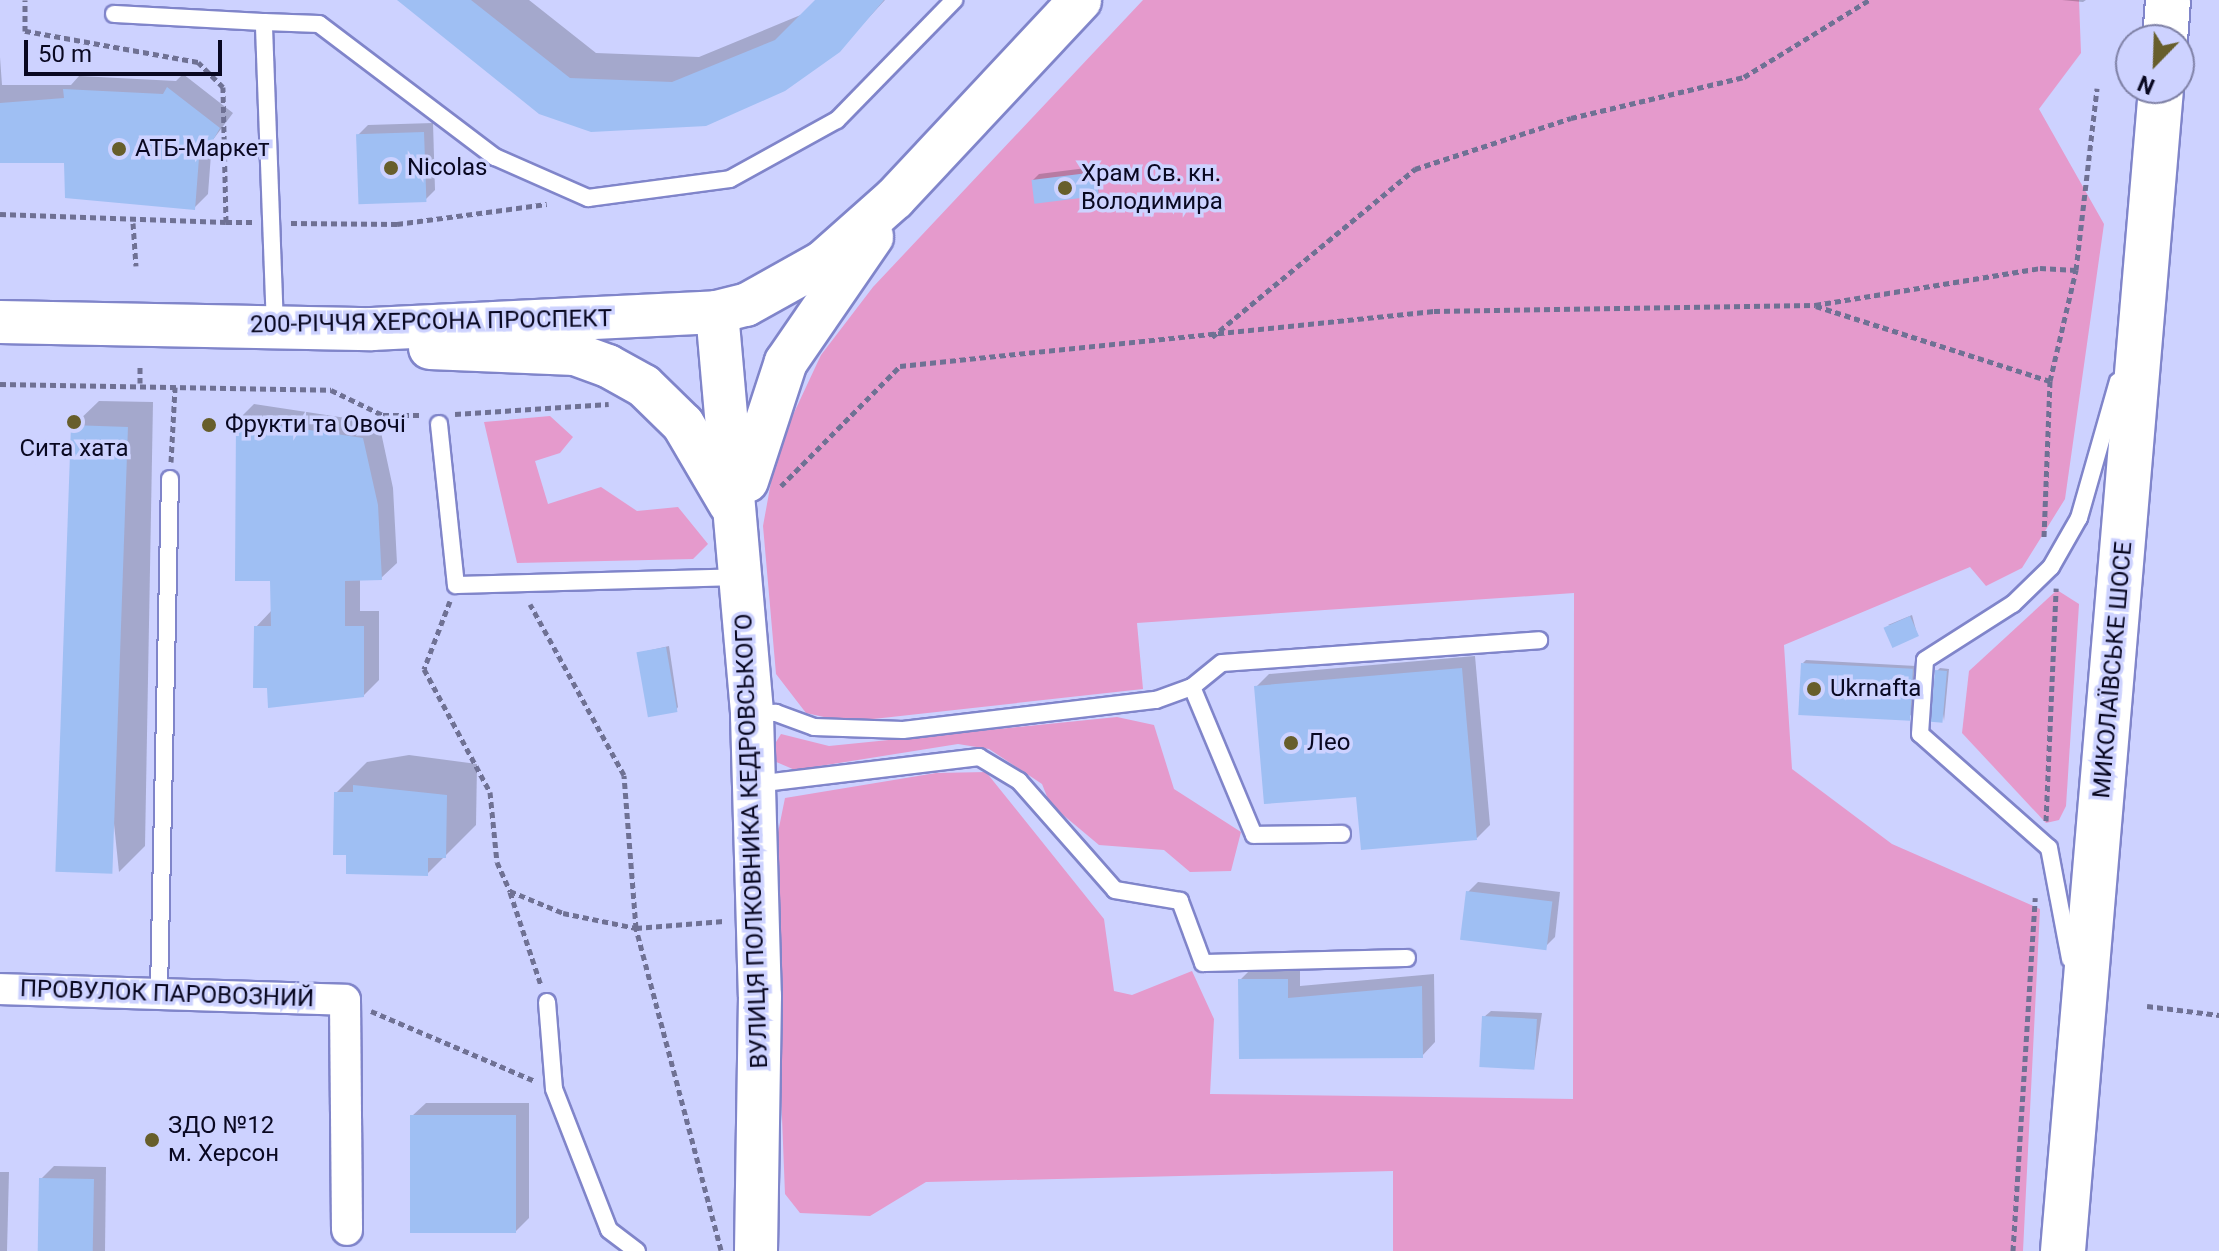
<!DOCTYPE html>
<meta charset="utf-8">
<style>
body{margin:0}
#map{position:relative;width:2219px;height:1251px;overflow:hidden;background:#cdd2ff;font-family:Roboto,sans-serif}
div>[style]{position:absolute}
[style*='--x']{left:calc(var(--x)*1px);top:calc(var(--y)*1px);width:calc(var(--w)*1px);rotate:calc(var(--a)*1deg)}
.green>*{inset:0;background:#e59acc}
.shadow>*{inset:0;background:#0003}
.building>*{inset:0;background:#9fbff3;transform-origin:0 0}
.path>*{height:5px;margin-top:-2.5px;transform-origin:0;background:repeating-linear-gradient(90deg,#6f7194 0 6px,transparent 0 10px)}
.roads{filter:drop-shadow(2px 0 #8085ca) drop-shadow(-2px 0 #8085ca) drop-shadow(0 2px #8085ca) drop-shadow(0 -2px #8085ca)}
.lane>*{height:16px;margin:-8px;padding:0 8px;transform-origin:8px;border-radius:8px;background:#fff}
.street>*{height:30px;margin:-15px;padding:0 15px;transform-origin:15px;border-radius:15px;background:#fff}
.secondary>*{height:42px;margin:-21px;padding:0 21px;transform-origin:21px;border-radius:21px;background:#fff}
.primary>*{height:44px;margin:-22px;padding:0 22px;transform-origin:22px;border-radius:22px;background:#fff}
.dots>*{width:22px;height:22px;translate:-50% -50%;box-sizing:border-box;border:4px solid #cdd2ff;border-radius:50%}
span{translate:-50% -50%;white-space:nowrap;text-align:center;line-height:1.15;-webkit-text-stroke:7px #cdd2ff;paint-order:stroke}
.poi-label{font-size:24px;color:#090821}
.left{translate:0 -50%;text-align:left}
.street-label{font-size:24px;color:#090821}
.north{position:absolute;left:2115px;top:24px;width:80px;height:80px;box-sizing:border-box;background:#cdd2ff;border:2px solid #7f81a6;border-radius:50%;rotate:203deg;font-size:22px;font-weight:700;line-height:32px;text-align:center;color:#090821}
.north::after{content:'';display:block;margin:auto;width:28px;height:36px;background:#675e2b;clip-path:polygon(50% 0,100% 100%,50% 72%,0 100%)}
.scale{position:absolute;left:24px;top:40px;width:198px;height:36px;box-sizing:border-box;border:4px solid #090821;border-top:0;padding-left:10px;font-size:24px;line-height:28px;white-space:nowrap;color:#090821;-webkit-text-stroke:6px #cdd2ff;paint-order:stroke}
</style>
<div id="map">
<div class="green">
<i style="clip-path:polygon(1143px 0,2079px 0,2081px 53px,2039px 109px,2104px 224px,2065px 499px,2022px 568px,1986px 586px,1970px 567px,1784px 645px,1792px 769px,1892px 844px,2040px 909px,2023px 1251px,1393px 1251px,1393px 1171px,926px 1182px,870px 1216px,800px 1213px,785px 1194px,772px 862px,785px 798px,936px 773px,986px 772px,1104px 919px,1114px 991px,1132px 995px,1192px 971px,1214px 1019px,1210px 1094px,1573px 1099px,1574px 593px,1137px 623px,1143px 689px,846px 722px,806px 713px,776px 674px,763px 526px,777px 449px,821px 355px,873px 287px)"></i>
<i style="clip-path:polygon(550px 416px,573px 437px,560px 453px,535px 461px,548px 504px,601px 487px,637px 511px,678px 507px,708px 544px,693px 559px,517px 563px,484px 422px)"></i>
<i style="clip-path:polygon(2057px 590px,2079px 604px,2066px 806px,2059px 820px,2046px 823px,1962px 733px,1969px 671px)"></i>
<i style="clip-path:polygon(1117px 717px,1154px 725px,1174px 789px,1241px 832px,1231px 871px,1190px 872px,1164px 850px,1099px 845px,1050px 804px,1042px 784px,989px 749px,958px 744px,795px 770px,774px 761px,771px 750px,781px 734px,829px 746px)"></i>
</div>
<div class="shadow">
<i style="clip-path:polygon(399px 0,529px 0,596px 53px,699px 57px,803px 14px,817px 0,885px 0,839px 50px,591px 130px)"></i>
<i style="clip-path:polygon(2062px 0,2086px 0,2083px 2px)"></i>
<i style="clip-path:polygon(0 57px,2px 85px,71px 85px,79px 76px,176px 81px,183px 74px,233px 113px,212px 141px,208px 194px,194px 208px,66px 161px,0 161px)"></i>
<i style="clip-path:polygon(433px 123px,435px 190px,425px 200px,358px 135px,368px 125px)"></i>
<i style="clip-path:polygon(1102px 166px,1098px 194px,1033px 180px,1039px 174px)"></i>
<i style="clip-path:polygon(99px 401px,153px 402px,145px 846px,119px 872px,73px 426px)"></i>
<i style="clip-path:polygon(254px 404px,379px 423px,393px 488px,397px 563px,381px 578px,360px 579px,360px 611px,379px 611px,379px 680px,364px 695px,269px 686px,256px 627px,272px 610px,272px 579px,238px 420px)"></i>
<i style="clip-path:polygon(1912px 615px,1917px 634px,1888px 625px)"></i>
<i style="clip-path:polygon(669px 646px,678px 707px,676px 710px,638px 653px)"></i>
<i style="clip-path:polygon(1475px 656px,1490px 825px,1477px 838px,1358px 794px,1256px 687px,1269px 674px)"></i>
<i style="clip-path:polygon(1806px 660px,1916px 666px,1912px 716px,1803px 663px)"></i>
<i style="clip-path:polygon(1940px 668px,1949px 669px,1944px 721px,1937px 671px)"></i>
<i style="clip-path:polygon(409px 755px,477px 764px,476px 825px,427px 874px,348px 853px,336px 793px,367px 762px)"></i>
<i style="clip-path:polygon(1478px 882px,1560px 892px,1555px 937px,1545px 947px,1468px 892px)"></i>
<i style="clip-path:polygon(1253px 967px,1300px 967px,1300px 986px,1434px 974px,1435px 1042px,1422px 1056px,1240px 980px)"></i>
<i style="clip-path:polygon(1491px 1011px,1542px 1013px,1534px 1068px,1484px 1017px)"></i>
<i style="clip-path:polygon(426px 1103px,529px 1103px,529px 1218px,516px 1231px,412px 1116px)"></i>
<i style="clip-path:polygon(54px 1166px,106px 1167px,105px 1251px,41px 1251px,41px 1179px)"></i>
<i style="clip-path:polygon(0 1172px,9px 1172px,7px 1251px,0 1251px)"></i>
</div>
<div class="building">
<i style="clip-path:polygon(397px 0,471px 0,570px 78px,672px 82px,775px 40px,815px 0,884px 0,840px 52px,785px 91px,706px 126px,591px 132px,539px 114px)"></i>
<i style="clip-path:polygon(167px 87px,220px 128px,209px 147px,200px 145px,195px 210px,65px 198px,64px 163px,0 163px,0 103px,64px 98px,63px 89px,163px 94px)"></i>
<i style="left:424px;top:132px;width:70px;height:68px;rotate:88deg"></i>
<i style="left:1096px;top:172px;width:24px;height:65px;rotate:83deg"></i>
<i style="clip-path:polygon(236px 419px,363px 438px,378px 505px,382px 580px,345px 581px,345px 626px,364px 626px,364px 697px,268px 708px,267px 688px,253px 688px,254px 626px,271px 626px,270px 581px,235px 581px)"></i>
<i style="left:71px;top:425px;width:57px;height:447px;rotate:2deg"></i>
<i style="left:1910px;top:616px;width:22px;height:29px;rotate:66deg"></i>
<i style="left:666px;top:647px;width:66px;height:30px;rotate:80deg"></i>
<i style="left:1801px;top:663px;width:112px;height:52px;rotate:3deg"></i>
<i style="clip-path:polygon(1462px 668px,1477px 840px,1361px 850px,1356px 797px,1264px 804px,1254px 686px)"></i>
<i style="left:1935px;top:670px;width:12px;height:52px;rotate:5deg"></i>
<i style="clip-path:polygon(353px 785px,447px 795px,446px 858px,428px 858px,428px 876px,346px 874px,346px 855px,333px 855px,334px 792px,353px 792px)"></i>
<i style="left:1466px;top:891px;width:87px;height:49px;rotate:7deg"></i>
<i style="clip-path:polygon(1238px 979px,1288px 979px,1288px 998px,1422px 986px,1423px 1058px,1239px 1059px)"></i>
<i style="left:1482px;top:1016px;width:55px;height:51px;rotate:3deg"></i>
<i style="left:410px;top:1115px;width:106px;height:118px"></i>
<i style="left:39px;top:1178px;width:55px;height:73px;rotate:1deg"></i>
</div>
<div class="path">
<i style="--x:0;--y:214;--w:226;--a:2"></i>
<i style="--x:226;--y:222;--w:135;--a:-91.3"></i>
<i style="--x:223;--y:87;--w:35;--a:-135"></i>
<i style="--x:198;--y:62;--w:176;--a:-169.8"></i>
<i style="--x:25;--y:31;--w:31;--a:-90"></i>
<i style="--x:226;--y:222;--w:27;--a:0"></i>
<i style="--x:133;--y:223;--w:43;--a:86"></i>
<i style="--x:291;--y:223;--w:106;--a:0.5"></i>
<i style="--x:397;--y:224;--w:151;--a:-7.6"></i>
<i style="--x:1816;--y:306;--w:246;--a:17.8"></i>
<i style="--x:2050;--y:381;--w:159;--a:92.2"></i>
<i style="--x:1212;--y:337;--w:264;--a:-39.6"></i>
<i style="--x:1415;--y:169;--w:164;--a:-18.1"></i>
<i style="--x:1571;--y:118;--w:178;--a:-13.3"></i>
<i style="--x:1744;--y:77;--w:147;--a:-31.6"></i>
<i style="--x:140;--y:367;--w:16;--a:90"></i>
<i style="--x:2050;--y:381;--w:114;--a:-76.8"></i>
<i style="--x:0;--y:384;--w:331;--a:1"></i>
<i style="--x:331;--y:390;--w:58;--a:25.7"></i>
<i style="--x:383;--y:415;--w:38;--a:0"></i>
<i style="--x:455;--y:414;--w:154;--a:-3.7"></i>
<i style="--x:171;--y:462;--w:75;--a:-86.9"></i>
<i style="--x:781;--y:486;--w:169;--a:-45.2"></i>
<i style="--x:900;--y:366;--w:537;--a:-5.88"></i>
<i style="--x:1434;--y:311;--w:381;--a:-0.9"></i>
<i style="--x:1815;--y:305;--w:228;--a:-9.3"></i>
<i style="--x:2040;--y:268;--w:36;--a:3"></i>
<i style="--x:2076;--y:270;--w:183;--a:-83.4"></i>
<i style="--x:450;--y:601;--w:73;--a:110.9"></i>
<i style="--x:424;--y:669;--w:140;--a:61.8"></i>
<i style="--x:490;--y:792;--w:70;--a:84.3"></i>
<i style="--x:497;--y:862;--w:32;--a:66"></i>
<i style="--x:510;--y:891;--w:57;--a:22.5"></i>
<i style="--x:563;--y:913;--w:75;--a:11.6"></i>
<i style="--x:636;--y:928;--w:153;--a:-94.5"></i>
<i style="--x:624;--y:775;--w:195;--a:-118.8"></i>
<i style="--x:2046;--y:821;--w:233;--a:-87.5"></i>
<i style="--x:510;--y:892;--w:98;--a:71.6"></i>
<i style="--x:2147;--y:1006;--w:73;--a:7.1"></i>
<i style="--x:371;--y:1011;--w:178;--a:23.1"></i>
<i style="--x:721;--y:1250;--w:333;--a:-104.8"></i>
<i style="--x:636;--y:928;--w:88;--a:-4.5"></i>
<i style="--x:2013;--y:1251;--w:354;--a:-86.4"></i>
</div>
<div class="roads">
<div class="lane">
<i style="--x:114;--y:14;--w:150;--a:3.1"></i>
<i style="--x:275;--y:327;--w:305;--a:-92.1"></i>
<i style="--x:264;--y:22;--w:55;--a:2.1"></i>
<i style="--x:319;--y:24;--w:221;--a:37.1"></i>
<i style="--x:495;--y:157;--w:102;--a:23.8"></i>
<i style="--x:588;--y:198;--w:143;--a:-7.6"></i>
<i style="--x:730;--y:179;--w:122;--a:-28.9"></i>
<i style="--x:837;--y:120;--w:168;--a:-45.7"></i>
<i style="--x:439;--y:424;--w:162;--a:84"></i>
<i style="--x:456;--y:585;--w:283;--a:-1.6"></i>
<i style="--x:1192;--y:687;--w:160;--a:67.3"></i>
<i style="--x:1254;--y:835;--w:88;--a:-0.7"></i>
<i style="--x:754;--y:714;--w:22;--a:-3"></i>
<i style="--x:776;--y:713;--w:40;--a:20.2"></i>
<i style="--x:814;--y:727;--w:89;--a:1.9"></i>
<i style="--x:903;--y:730;--w:255;--a:-6.8"></i>
<i style="--x:1156;--y:700;--w:38;--a:-20"></i>
<i style="--x:1192;--y:687;--w:38;--a:-39"></i>
<i style="--x:1222;--y:663;--w:318;--a:-4.1"></i>
<i style="--x:756;--y:784;--w:225;--a:-6.9"></i>
<i style="--x:979;--y:757;--w:47;--a:31"></i>
<i style="--x:1019;--y:781;--w:145;--a:48.6"></i>
<i style="--x:1115;--y:890;--w:66;--a:9.6"></i>
<i style="--x:1180;--y:901;--w:66;--a:69.6"></i>
<i style="--x:1203;--y:963;--w:204;--a:-1.4"></i>
<i style="--x:2070;--y:959;--w:113;--a:-100.7"></i>
<i style="--x:2049;--y:848;--w:172;--a:-138.5"></i>
<i style="--x:1920;--y:734;--w:74;--a:-86.1"></i>
<i style="--x:1925;--y:660;--w:104;--a:-32.5"></i>
<i style="--x:2013;--y:604;--w:53;--a:-44.2"></i>
<i style="--x:2051;--y:567;--w:56;--a:-60.3"></i>
<i style="--x:2079;--y:518;--w:142;--a:-74.1"></i>
<i style="--x:159;--y:991;--w:512;--a:-88.77"></i>
<i style="--x:547;--y:1002;--w:87;--a:85.4"></i>
<i style="--x:554;--y:1089;--w:151;--a:68.7"></i>
<i style="--x:609;--y:1230;--w:35;--a:37"></i>
</div>
<div class="street">
<i style="--x:0;--y:989;--w:345;--a:1.8"></i>
<i style="--x:345;--y:1000;--w:230;--a:89.5"></i>
</div>
<div class="secondary">
<i style="--x:717;--y:312;--w:405;--a:85"></i>
<i style="--x:752;--y:715;--w:281;--a:88.4"></i>
<i style="--x:760;--y:996;--w:255;--a:90.9"></i>
<i style="--x:0;--y:322;--w:372;--a:1.1"></i>
<i style="--x:372;--y:329;--w:345;--a:-2.8"></i>
<i style="--x:717;--y:312;--w:30;--a:-14"></i>
<i style="--x:746;--y:305;--w:88;--a:-29.2"></i>
<i style="--x:823;--y:262;--w:96;--a:-41.6"></i>
<i style="--x:895;--y:198;--w:271;--a:-46.9"></i>
<i style="--x:430;--y:348;--w:145;--a:2.4"></i>
<i style="--x:575;--y:354;--w:35;--a:20"></i>
<i style="--x:608;--y:366;--w:41;--a:29.1"></i>
<i style="--x:644;--y:386;--w:54;--a:44.3"></i>
<i style="--x:683;--y:424;--w:93;--a:59.6"></i>
<i style="--x:747;--y:481;--w:125;--a:-71.9"></i>
<i style="--x:786;--y:362;--w:152;--a:-55.5"></i>
</div>
<div class="primary">
<i style="--x:2165;--y:40;--w:40;--a:-85.7"></i>
<i style="--x:2063;--y:1251;--w:1167;--a:-85.18"></i>
</div>
</div>
<div class="dots">
<i style="left:119px;top:149px;background:#675e2b"></i>
<i style="left:391px;top:168px;background:#675e2b"></i>
<i style="left:1065px;top:188px;background:#675e2b"></i>
<i style="left:74px;top:422px;background:#675e2b"></i>
<i style="left:209px;top:425px;background:#675e2b"></i>
<i style="left:1814px;top:689px;background:#675e2b"></i>
<i style="left:1291px;top:743px;background:#675e2b"></i>
<i style="left:152px;top:1140px;background:#675e2b"></i>
</div>
<div class="poi-label">
<span class="left" style="left:135px;top:149px">АТБ-Маркет</span>
<span class="left" style="left:407px;top:168px">Nicolas</span>
<span class="left" style="left:1081px;top:188px">Храм Св. кн.<br>Володимира</span>
<span class="left" style="left:225px;top:425px">Фрукти та Овочі</span>
<span style="left:74px;top:449px">Сита хата</span>
<span class="left" style="left:1830px;top:689px">Ukrnafta</span>
<span class="left" style="left:1307px;top:743px">Лео</span>
<span class="left" style="left:168px;top:1140px">ЗДО №12<br>м. Херсон</span>
</div>
<div class="street-label">
<span style="left:431px;top:322px;rotate:-1deg">200-РІЧЧЯ ХЕРСОНА ПРОСПЕКТ</span>
<span style="left:2113px;top:670px;rotate:-85deg">МИКОЛАЇВСЬКЕ ШОСЕ</span>
<span style="left:752px;top:841px;rotate:-92deg">ВУЛИЦЯ ПОЛКОВНИКА КЕДРОВСЬКОГО</span>
<span style="left:167px;top:994px;rotate:2deg">ПРОВУЛОК ПАРОВОЗНИЙ</span>
</div>
<div class="north">N</div>
<div class="scale">50 m</div>
</div>
